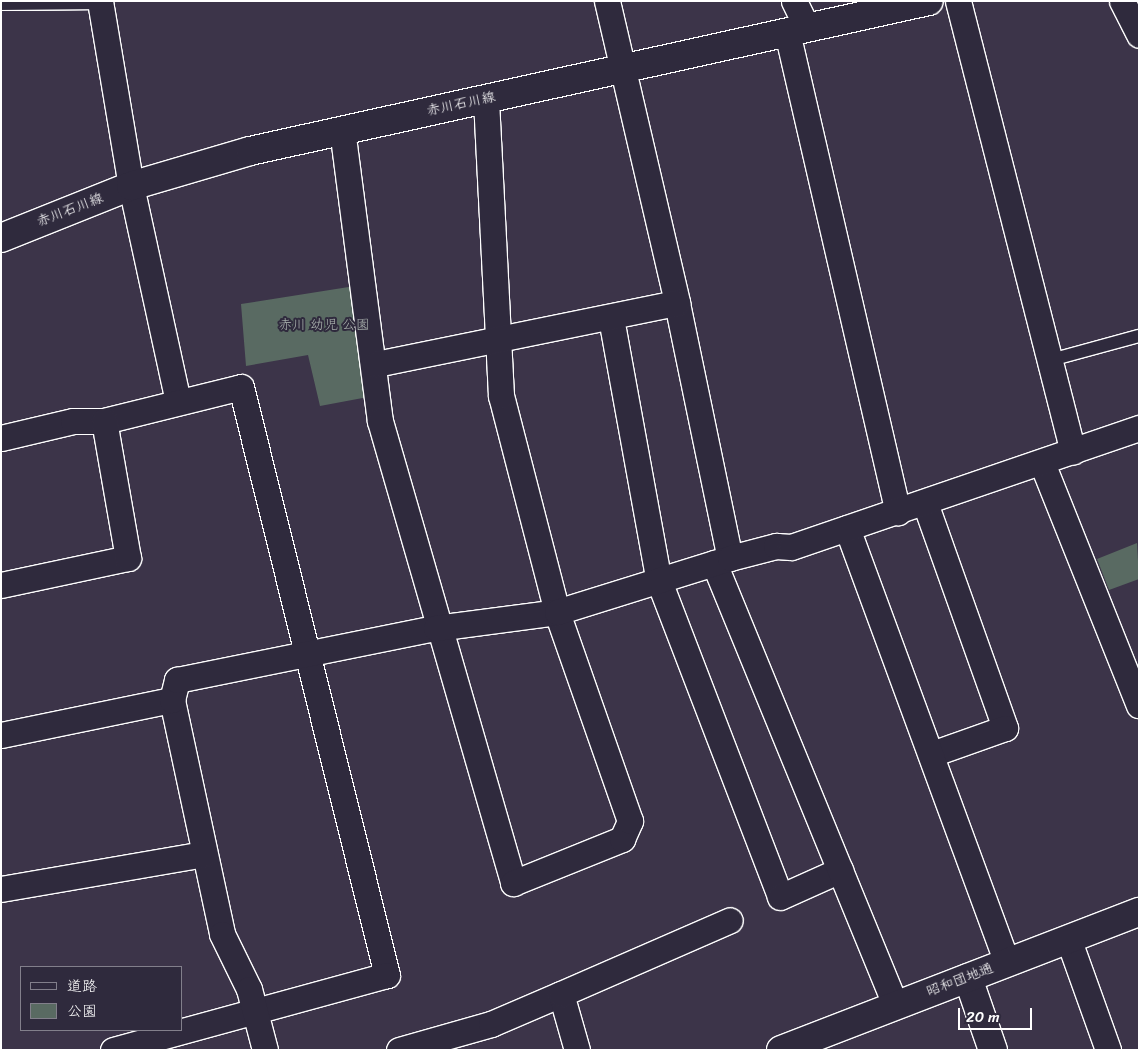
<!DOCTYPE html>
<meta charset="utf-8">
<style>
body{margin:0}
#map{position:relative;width:1140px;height:1051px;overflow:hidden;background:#3c3449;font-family:Sriracha,"Klee One",sans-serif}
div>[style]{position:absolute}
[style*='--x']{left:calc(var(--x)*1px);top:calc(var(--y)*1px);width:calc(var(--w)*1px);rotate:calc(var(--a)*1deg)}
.green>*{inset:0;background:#596a62}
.roads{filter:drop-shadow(1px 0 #fff) drop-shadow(-1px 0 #fff) drop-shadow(0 1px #fff) drop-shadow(0 -1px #fff)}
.service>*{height:12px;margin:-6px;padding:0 6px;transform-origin:6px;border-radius:6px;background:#2f2a3d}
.minor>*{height:25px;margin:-12.5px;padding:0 12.5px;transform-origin:12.5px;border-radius:12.5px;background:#2f2a3d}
.tertiary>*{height:28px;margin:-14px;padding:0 14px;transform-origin:14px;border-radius:14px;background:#2f2a3d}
span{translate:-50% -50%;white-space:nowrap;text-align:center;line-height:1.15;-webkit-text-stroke:4px #2f2a3d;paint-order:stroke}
.street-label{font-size:14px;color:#fff}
.park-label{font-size:14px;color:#acb4b0}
.frame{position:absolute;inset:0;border:2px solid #fff;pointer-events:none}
.legend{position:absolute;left:20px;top:966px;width:162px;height:65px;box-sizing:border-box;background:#2f2a3d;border:1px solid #827f8b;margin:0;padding:6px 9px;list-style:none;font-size:15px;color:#fff}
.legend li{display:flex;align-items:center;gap:10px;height:25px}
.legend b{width:25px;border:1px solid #827f8b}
.scale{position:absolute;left:958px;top:1008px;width:74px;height:22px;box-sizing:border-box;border:2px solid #fff;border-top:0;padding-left:6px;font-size:15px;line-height:18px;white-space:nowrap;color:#fff;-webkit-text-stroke:4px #2f2a3d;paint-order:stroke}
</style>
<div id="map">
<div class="green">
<i style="clip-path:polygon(355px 286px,358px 350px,368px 397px,320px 406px,308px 355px,246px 366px,241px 304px)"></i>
<i style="clip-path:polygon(1137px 543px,1139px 579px,1109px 590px,1097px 559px)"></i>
</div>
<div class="roads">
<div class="service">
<i style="--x:1;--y:4;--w:99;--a:-0.6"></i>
<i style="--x:1051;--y:360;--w:91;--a:-15.3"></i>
</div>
<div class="minor">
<i style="--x:100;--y:1;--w:188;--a:80.5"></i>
<i style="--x:131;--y:186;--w:220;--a:77.7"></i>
<i style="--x:607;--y:1;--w:310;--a:76.9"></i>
<i style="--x:677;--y:303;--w:260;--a:78.3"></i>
<i style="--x:794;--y:1;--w:30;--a:64"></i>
<i style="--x:958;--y:1;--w:465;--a:75.7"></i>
<i style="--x:1122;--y:1;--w:38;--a:63"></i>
<i style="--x:787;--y:32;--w:493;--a:77"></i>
<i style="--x:342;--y:129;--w:294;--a:82.6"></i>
<i style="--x:380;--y:421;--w:481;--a:73.9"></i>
<i style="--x:513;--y:883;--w:118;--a:-22"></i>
<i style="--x:622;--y:839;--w:20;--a:-66"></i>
<i style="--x:630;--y:821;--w:221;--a:-109.3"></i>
<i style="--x:557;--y:612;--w:223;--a:-104.5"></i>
<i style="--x:501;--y:396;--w:297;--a:-92.9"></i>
<i style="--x:611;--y:318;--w:267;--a:79.7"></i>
<i style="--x:659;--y:581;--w:338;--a:69"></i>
<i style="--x:780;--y:897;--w:66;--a:-24.2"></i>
<i style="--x:376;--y:364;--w:307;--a:-11.5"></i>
<i style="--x:1;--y:438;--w:74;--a:-13.3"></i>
<i style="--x:73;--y:421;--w:31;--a:0"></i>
<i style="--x:104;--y:421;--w:141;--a:-13.9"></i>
<i style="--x:241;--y:387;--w:606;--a:76.06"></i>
<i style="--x:387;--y:975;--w:284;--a:164.7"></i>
<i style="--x:1042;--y:463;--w:261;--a:68.2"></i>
<i style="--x:925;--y:503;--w:239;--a:70.4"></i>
<i style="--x:1005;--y:728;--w:77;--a:160.4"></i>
<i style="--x:847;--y:528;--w:463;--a:69.8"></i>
<i style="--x:714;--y:563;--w:478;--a:67.7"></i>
<i style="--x:1;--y:585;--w:130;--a:-12"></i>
<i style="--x:128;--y:558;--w:139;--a:-99.9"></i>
<i style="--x:172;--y:700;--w:239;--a:77.9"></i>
<i style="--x:222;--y:934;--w:61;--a:63.9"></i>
<i style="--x:249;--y:989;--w:63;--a:75.3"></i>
<i style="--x:1;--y:735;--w:175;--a:-11.6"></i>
<i style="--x:172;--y:700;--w:21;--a:-76"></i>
<i style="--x:177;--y:680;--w:264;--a:-11.4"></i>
<i style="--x:436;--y:628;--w:122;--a:-7.5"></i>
<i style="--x:557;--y:612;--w:181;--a:-17.3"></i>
<i style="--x:730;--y:558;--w:48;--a:-14.6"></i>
<i style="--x:776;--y:546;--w:15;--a:4"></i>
<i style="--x:791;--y:547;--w:368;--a:-18.9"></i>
<i style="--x:1;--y:889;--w:206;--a:-9.8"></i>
<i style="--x:1068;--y:938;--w:119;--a:70.3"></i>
<i style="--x:399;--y:1050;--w:96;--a:-15.8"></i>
<i style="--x:491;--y:1024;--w:76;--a:-23.2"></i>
<i style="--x:577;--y:1050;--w:58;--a:-105.9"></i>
<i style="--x:561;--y:994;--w:184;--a:-23.6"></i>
</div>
<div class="tertiary">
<i style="--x:1;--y:238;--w:140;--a:-21.8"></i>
<i style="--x:131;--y:186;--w:124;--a:-16.4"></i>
<i style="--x:250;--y:151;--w:695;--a:-12.46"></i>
<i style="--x:968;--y:978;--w:76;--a:70.9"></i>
<i style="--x:781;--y:1050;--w:384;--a:-21.1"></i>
</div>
</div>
<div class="street-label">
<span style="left:461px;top:104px;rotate:-12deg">赤川石川線</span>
<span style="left:70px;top:210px;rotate:-21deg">赤川石川線</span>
<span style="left:960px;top:980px;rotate:-21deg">昭和団地通</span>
</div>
<div class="park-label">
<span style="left:324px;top:325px">赤川 幼児 公園</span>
</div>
<div class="frame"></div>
<ul class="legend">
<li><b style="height:6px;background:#2f2a3d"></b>道路</li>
<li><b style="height:14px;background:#596a62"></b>公園</li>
</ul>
<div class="scale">20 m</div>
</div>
